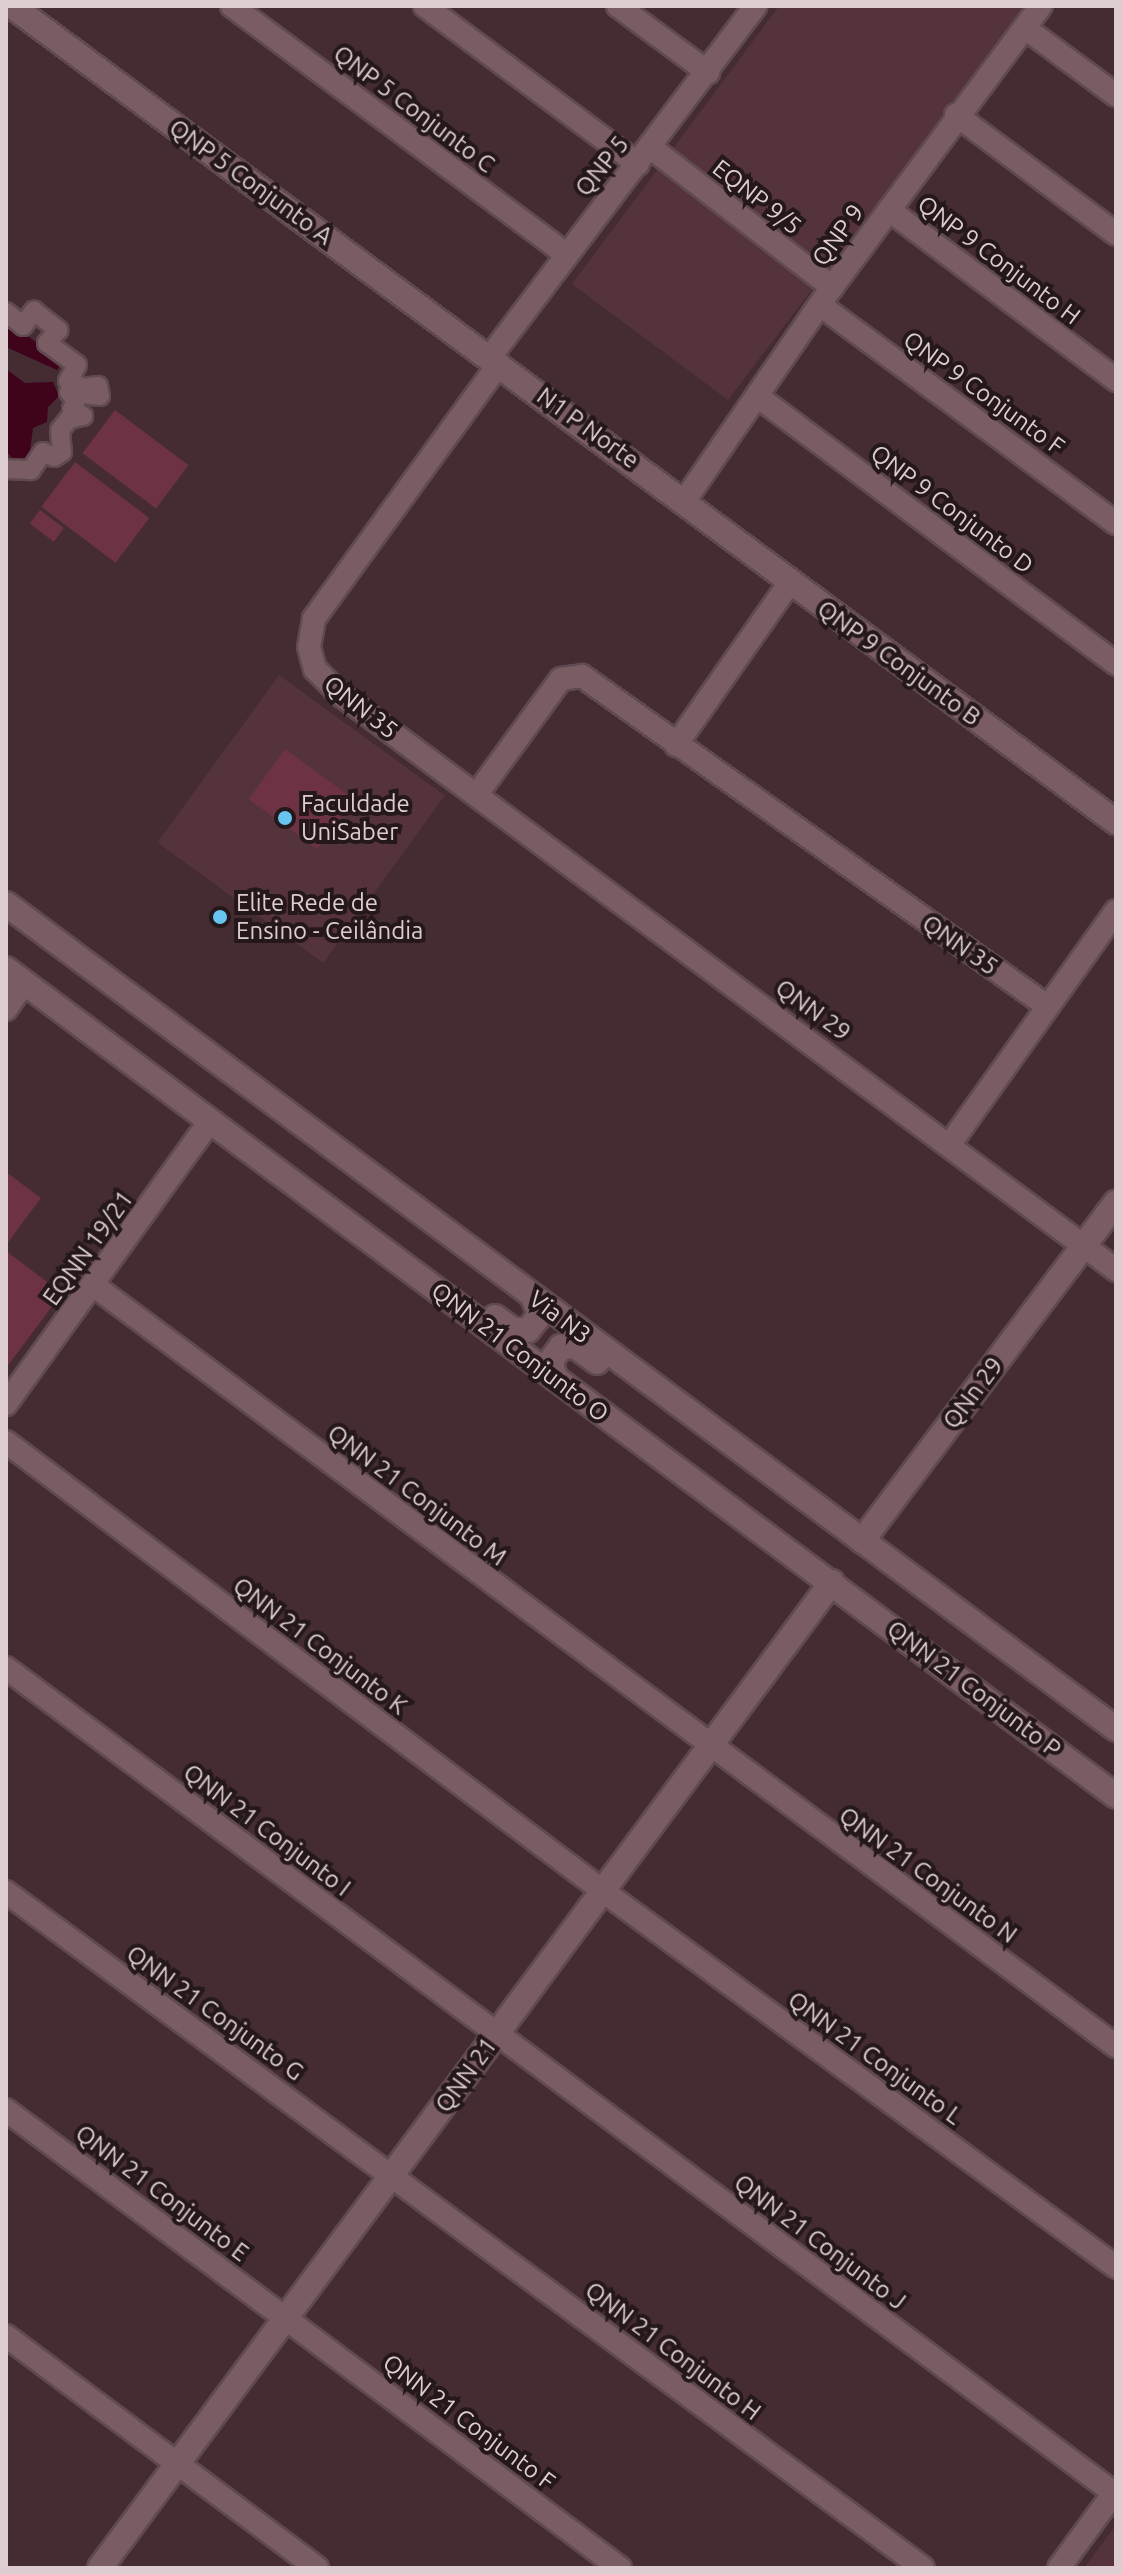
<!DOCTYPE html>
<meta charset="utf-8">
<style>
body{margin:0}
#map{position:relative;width:1122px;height:2574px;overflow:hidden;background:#452c32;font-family:Ubuntu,sans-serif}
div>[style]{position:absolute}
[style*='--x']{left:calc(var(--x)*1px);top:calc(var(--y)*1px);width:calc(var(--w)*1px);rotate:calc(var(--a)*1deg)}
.built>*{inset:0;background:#54333b;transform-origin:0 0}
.green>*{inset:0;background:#6d3344;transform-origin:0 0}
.water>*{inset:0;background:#3f031b}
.roads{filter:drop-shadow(2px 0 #604a51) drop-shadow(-2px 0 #604a51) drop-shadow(0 2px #604a51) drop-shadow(0 -2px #604a51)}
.pedestrian>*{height:18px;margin:-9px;padding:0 9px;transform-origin:9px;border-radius:9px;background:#7a5c63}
.minor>*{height:22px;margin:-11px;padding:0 11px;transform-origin:11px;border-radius:11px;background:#7a5c63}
.tertiary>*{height:24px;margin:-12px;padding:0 12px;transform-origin:12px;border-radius:12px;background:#7a5c63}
.secondary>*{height:24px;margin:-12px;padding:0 12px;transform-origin:12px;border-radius:12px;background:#7a5c63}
.dots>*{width:22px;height:22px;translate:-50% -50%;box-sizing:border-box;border:4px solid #24181b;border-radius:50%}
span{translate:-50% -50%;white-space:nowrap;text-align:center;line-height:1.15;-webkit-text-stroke:8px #24181b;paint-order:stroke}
.street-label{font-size:24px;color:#ddccd0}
.poi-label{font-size:24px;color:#ddccd0}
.left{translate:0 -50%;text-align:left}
.frame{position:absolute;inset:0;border:8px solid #ddccd0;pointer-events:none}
</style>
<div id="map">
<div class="built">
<i style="clip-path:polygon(779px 6px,1027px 6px,728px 400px,572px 284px)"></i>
<i style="left:279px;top:675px;width:205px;height:207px;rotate:36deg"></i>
<i style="clip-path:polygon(1116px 2525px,1116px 2568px,1084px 2568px)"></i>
</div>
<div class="green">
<i style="left:115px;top:410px;width:92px;height:54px;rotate:37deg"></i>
<i style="left:75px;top:462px;width:93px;height:56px;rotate:37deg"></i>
<i style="left:40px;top:510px;width:30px;height:17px;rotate:37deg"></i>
<i style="left:285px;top:749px;width:85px;height:62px;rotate:36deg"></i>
<i style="clip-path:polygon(6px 1172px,41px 1198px,6px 1245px)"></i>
<i style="clip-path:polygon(6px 1251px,62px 1293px,6px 1368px)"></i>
</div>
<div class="water">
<i style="clip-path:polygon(6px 320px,63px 362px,57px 370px,6px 347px)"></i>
<i style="clip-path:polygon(6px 369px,25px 383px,53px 382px,59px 396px,48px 407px,47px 422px,33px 428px,29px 459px,13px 459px,6px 451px)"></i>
</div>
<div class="roads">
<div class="pedestrian">
<i style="--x:6;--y:312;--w:22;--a:39"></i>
<i style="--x:23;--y:326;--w:19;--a:-54"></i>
<i style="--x:34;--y:311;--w:31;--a:38"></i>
<i style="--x:58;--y:330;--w:17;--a:130"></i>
<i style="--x:47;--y:343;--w:37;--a:36"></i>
<i style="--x:77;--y:365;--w:18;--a:119"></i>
<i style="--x:68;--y:381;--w:17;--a:25"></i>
<i style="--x:83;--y:388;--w:15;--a:-8"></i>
<i style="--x:98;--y:386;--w:10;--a:79"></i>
<i style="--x:100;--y:396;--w:31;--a:-173"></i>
<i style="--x:69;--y:392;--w:11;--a:52"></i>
<i style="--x:76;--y:401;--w:9;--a:117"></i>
<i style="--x:72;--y:409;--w:13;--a:32"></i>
<i style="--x:83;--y:416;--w:14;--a:168"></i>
<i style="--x:69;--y:419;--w:14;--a:129"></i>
<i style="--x:60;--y:430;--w:22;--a:85"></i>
<i style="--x:62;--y:452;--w:9;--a:148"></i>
<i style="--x:54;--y:457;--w:12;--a:-156"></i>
<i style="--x:43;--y:452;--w:22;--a:124"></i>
<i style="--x:31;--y:470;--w:25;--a:-178"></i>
</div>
<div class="minor">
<i style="--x:232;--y:6;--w:415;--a:36.6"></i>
<i style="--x:425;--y:6;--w:265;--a:36.6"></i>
<i style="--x:618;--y:6;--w:112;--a:36.3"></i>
<i style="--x:1025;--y:28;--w:113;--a:36.4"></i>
<i style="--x:956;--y:115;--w:199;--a:36.6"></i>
<i style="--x:650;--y:147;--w:230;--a:37.6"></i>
<i style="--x:889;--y:210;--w:284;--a:36.8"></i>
<i style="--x:820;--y:305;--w:368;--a:36.4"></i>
<i style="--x:490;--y:357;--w:440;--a:-52.9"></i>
<i style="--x:499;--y:364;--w:315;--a:126"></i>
<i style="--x:314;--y:619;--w:28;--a:100"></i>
<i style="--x:309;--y:647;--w:23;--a:75"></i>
<i style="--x:315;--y:669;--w:37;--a:45"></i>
<i style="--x:341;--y:695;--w:965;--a:36.57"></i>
<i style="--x:757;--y:396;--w:448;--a:36.7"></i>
<i style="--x:685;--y:500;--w:259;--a:-55.4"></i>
<i style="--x:832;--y:287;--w:350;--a:-53.4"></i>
<i style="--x:676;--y:745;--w:199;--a:-55"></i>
<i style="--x:477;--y:794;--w:142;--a:-53.9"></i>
<i style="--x:561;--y:679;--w:21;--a:-8"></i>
<i style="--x:582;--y:676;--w:570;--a:35.36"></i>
<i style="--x:6;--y:1009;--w:32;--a:-55"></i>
<i style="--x:950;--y:1144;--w:286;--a:-54.5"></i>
<i style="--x:93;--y:1285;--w:1275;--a:36.65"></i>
<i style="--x:6;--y:1404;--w:349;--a:-54.2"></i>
<i style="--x:6;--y:1442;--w:747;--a:36.95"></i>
<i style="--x:603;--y:1891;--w:636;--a:36.24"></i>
<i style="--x:6;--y:1668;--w:1381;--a:36.67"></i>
<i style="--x:6;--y:1892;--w:1139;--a:36.4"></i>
<i style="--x:6;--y:2110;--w:766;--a:36.72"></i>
<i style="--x:6;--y:2336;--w:388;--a:36.7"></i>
<i style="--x:1059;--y:2568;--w:97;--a:-53.8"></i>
</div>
<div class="tertiary">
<i style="--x:12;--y:6;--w:1373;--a:36.47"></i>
<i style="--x:862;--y:1541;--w:423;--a:-53.1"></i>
<i style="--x:100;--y:2568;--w:1228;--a:-53.41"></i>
</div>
<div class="secondary">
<i style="--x:6;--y:904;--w:1383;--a:36.62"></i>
<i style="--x:6;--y:969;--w:1384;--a:36.69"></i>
<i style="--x:495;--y:1317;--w:22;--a:36"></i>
<i style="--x:513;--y:1330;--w:15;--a:0"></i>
<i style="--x:528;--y:1330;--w:19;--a:-51"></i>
<i style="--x:540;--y:1315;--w:19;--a:-111"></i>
<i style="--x:556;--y:1379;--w:18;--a:-109"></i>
<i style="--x:550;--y:1362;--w:19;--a:-54"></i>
<i style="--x:561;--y:1347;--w:14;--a:-4"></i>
<i style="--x:575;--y:1346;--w:27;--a:36"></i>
</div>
</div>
<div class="dots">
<i style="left:285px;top:818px;background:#68c4f0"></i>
<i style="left:220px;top:917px;background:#68c4f0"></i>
</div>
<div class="street-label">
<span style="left:414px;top:109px;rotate:37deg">QNP 5 Conjunto C</span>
<span style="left:602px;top:166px;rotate:-51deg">QNP 5</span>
<span style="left:251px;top:182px;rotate:36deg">QNP 5 Conjunto A</span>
<span style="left:757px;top:197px;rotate:38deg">EQNP 9/5</span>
<span style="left:838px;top:235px;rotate:-54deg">QNP 9</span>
<span style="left:999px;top:260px;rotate:37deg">QNP 9 Conjunto H</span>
<span style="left:984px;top:393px;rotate:36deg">QNP 9 Conjunto F</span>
<span style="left:588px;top:428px;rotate:36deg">N1 P Norte</span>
<span style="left:952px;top:509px;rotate:37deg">QNP 9 Conjunto D</span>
<span style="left:899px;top:663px;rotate:36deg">QNP 9 Conjunto B</span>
<span style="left:361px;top:707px;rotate:38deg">QNN 35</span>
<span style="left:960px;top:945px;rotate:35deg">QNN 35</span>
<span style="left:813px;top:1010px;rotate:36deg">QNN 29</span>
<span style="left:88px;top:1248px;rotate:-54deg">EQNN 19/21</span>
<span style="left:560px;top:1317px;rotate:37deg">Via N3</span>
<span style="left:520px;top:1352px;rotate:37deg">QNN 21 Conjunto O</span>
<span style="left:973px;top:1393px;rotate:-53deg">QNn 29</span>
<span style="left:417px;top:1495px;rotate:37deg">QNN 21 Conjunto M</span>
<span style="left:320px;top:1646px;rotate:37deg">QNN 21 Conjunto K</span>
<span style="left:974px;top:1689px;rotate:37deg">QNN 21 Conjunto P</span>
<span style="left:267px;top:1830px;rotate:37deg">QNN 21 Conjunto I</span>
<span style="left:928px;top:1875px;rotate:36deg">QNN 21 Conjunto N</span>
<span style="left:215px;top:2013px;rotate:36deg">QNN 21 Conjunto G</span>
<span style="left:875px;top:2058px;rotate:36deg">QNN 21 Conjunto L</span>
<span style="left:466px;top:2075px;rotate:-54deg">QNN 21</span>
<span style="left:162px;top:2193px;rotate:37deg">QNN 21 Conjunto E</span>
<span style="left:820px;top:2242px;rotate:37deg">QNN 21 Conjunto J</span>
<span style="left:673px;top:2351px;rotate:37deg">QNN 21 Conjunto H</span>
<span style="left:469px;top:2422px;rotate:37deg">QNN 21 Conjunto F</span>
</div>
<div class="poi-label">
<span class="left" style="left:301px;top:818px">Faculdade<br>UniSaber</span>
<span class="left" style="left:236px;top:917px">Elite Rede de<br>Ensino - Ceilândia</span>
</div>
<div class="frame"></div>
</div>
